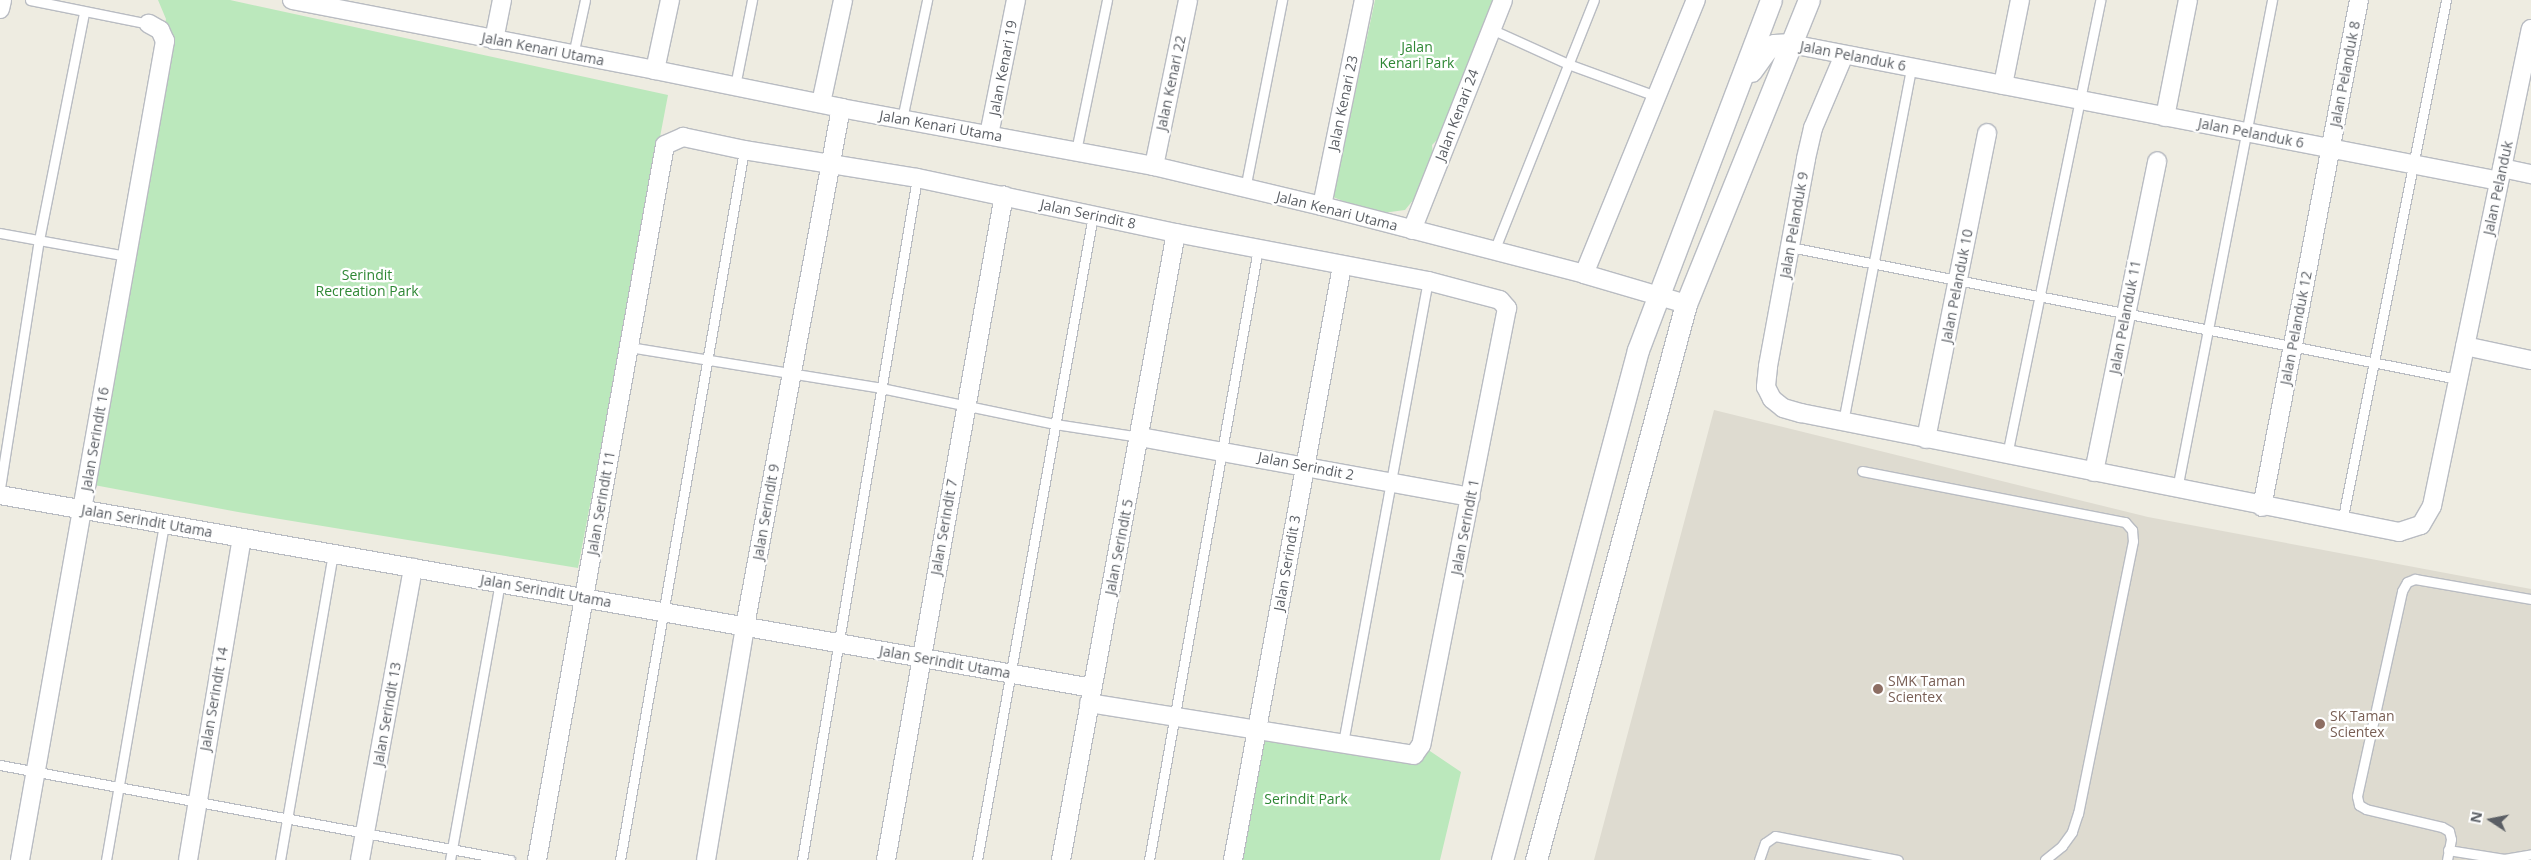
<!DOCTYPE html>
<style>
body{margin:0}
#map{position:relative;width:2531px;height:860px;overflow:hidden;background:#eeece1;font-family:"Open Sans",sans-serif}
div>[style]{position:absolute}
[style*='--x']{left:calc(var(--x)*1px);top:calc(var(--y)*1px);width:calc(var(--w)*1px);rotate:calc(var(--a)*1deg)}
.education>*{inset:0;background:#dedbd0}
.green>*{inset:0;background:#bbe8bc}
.roads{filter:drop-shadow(1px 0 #b9bcc2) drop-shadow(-1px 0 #b9bcc2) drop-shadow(0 1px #b9bcc2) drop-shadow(0 -1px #b9bcc2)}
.service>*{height:9px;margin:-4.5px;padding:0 4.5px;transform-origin:4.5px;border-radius:4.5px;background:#fff}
.minor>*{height:18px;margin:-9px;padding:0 9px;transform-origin:9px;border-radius:9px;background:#fff}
.tertiary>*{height:21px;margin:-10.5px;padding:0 10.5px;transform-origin:10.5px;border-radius:10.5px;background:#fff}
.dots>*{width:14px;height:14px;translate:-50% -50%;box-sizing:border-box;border:2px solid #fff;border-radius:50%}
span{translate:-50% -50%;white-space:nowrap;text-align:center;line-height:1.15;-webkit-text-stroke:4.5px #fff;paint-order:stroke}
.park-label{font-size:14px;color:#2e8734}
.street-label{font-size:14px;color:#5a5e64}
.education-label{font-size:14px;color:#785e54}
.left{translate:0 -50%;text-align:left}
.north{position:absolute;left:2466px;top:795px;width:50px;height:50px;-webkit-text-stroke:4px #fff;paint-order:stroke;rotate:281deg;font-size:14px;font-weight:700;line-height:20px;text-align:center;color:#5a5e64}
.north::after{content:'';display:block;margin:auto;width:18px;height:22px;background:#5a5e64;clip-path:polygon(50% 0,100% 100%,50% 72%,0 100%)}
</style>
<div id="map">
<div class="education">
<i style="clip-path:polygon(1714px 410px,2148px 517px,2531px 589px,2531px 860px,1594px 860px)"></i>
</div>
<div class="green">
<i style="clip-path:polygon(158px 0,230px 0,668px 95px,578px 568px,238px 512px,78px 482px,166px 19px)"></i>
<i style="clip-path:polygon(1375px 0,1498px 0,1440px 137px,1432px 145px,1434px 165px,1423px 188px,1405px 210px,1375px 214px,1333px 197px)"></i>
<i style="clip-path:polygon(1257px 729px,1404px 754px,1421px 745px,1461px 772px,1440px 860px,1233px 860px)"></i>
</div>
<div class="roads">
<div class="service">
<i style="--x:30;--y:0;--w:121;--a:11.4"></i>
<i style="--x:1491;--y:29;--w:85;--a:24.4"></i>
<i style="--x:1568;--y:64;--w:94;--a:20"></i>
<i style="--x:573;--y:55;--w:56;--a:-77.7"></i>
<i style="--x:735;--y:86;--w:88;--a:-78.8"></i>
<i style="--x:902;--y:119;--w:122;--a:-78.1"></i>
<i style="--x:1076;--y:151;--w:154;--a:-78.4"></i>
<i style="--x:1245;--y:189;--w:193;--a:-78.9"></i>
<i style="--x:0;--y:233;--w:129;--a:10.3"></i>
<i style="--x:1790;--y:247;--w:681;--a:11.18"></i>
<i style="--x:1494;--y:251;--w:270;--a:-68.3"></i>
<i style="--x:629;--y:347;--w:255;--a:9.2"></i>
<i style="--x:881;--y:388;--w:178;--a:11.7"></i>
<i style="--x:1055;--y:424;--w:86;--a:8.7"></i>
<i style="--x:1843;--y:422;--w:360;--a:-79.1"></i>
<i style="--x:2007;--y:455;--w:464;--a:-78.4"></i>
<i style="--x:1862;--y:471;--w:268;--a:11"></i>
<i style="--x:2125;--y:522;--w:11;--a:49"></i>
<i style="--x:2132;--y:530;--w:11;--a:85"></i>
<i style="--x:2133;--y:541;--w:278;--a:101.4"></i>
<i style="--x:2078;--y:813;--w:20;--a:108"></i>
<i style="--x:2072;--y:832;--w:17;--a:126"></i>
<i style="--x:2062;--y:846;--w:22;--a:141"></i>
<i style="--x:0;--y:488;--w:251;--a:-81.1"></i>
<i style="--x:39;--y:240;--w:232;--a:-78.8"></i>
<i style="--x:2177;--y:489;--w:498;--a:-79"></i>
<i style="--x:2342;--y:522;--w:532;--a:-78.73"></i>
<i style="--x:1343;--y:743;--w:470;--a:-79.6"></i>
<i style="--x:0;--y:765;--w:519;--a:10.55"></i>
<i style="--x:2448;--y:850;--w:57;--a:9.1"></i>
<i style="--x:2504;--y:859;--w:27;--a:-10"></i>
<i style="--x:106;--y:860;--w:341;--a:-80.2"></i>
<i style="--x:280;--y:860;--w:311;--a:-80.2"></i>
<i style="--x:450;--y:860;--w:281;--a:-79.8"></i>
<i style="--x:620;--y:860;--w:721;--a:-80.09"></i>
<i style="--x:802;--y:860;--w:692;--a:-80.43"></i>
<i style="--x:977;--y:860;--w:655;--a:-79.8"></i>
<i style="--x:1149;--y:860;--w:621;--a:-79.89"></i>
<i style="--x:1759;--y:860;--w:18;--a:-71"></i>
<i style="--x:1765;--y:843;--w:12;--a:-35"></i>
<i style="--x:1775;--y:836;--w:125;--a:11"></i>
<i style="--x:2447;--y:860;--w:21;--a:-79"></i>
<i style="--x:2451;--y:839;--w:8;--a:-104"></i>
<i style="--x:2449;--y:831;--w:8;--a:-150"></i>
<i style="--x:2442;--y:827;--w:78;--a:-166.7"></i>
<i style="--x:2366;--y:809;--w:8;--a:-150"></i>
<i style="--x:2359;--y:805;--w:9;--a:-103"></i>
<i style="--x:2357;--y:796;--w:210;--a:-77.6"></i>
<i style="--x:2402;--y:591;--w:10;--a:-61"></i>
<i style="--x:2407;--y:582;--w:9;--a:-21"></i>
<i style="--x:2415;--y:579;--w:118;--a:9.8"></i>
</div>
<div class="minor">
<i style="--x:292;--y:0;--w:370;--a:10.9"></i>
<i style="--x:655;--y:70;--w:190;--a:11.5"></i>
<i style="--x:841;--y:108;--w:318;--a:10.5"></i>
<i style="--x:1154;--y:166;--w:173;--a:13.4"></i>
<i style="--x:1322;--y:206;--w:271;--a:14.5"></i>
<i style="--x:1584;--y:274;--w:106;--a:16.4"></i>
<i style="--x:0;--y:9;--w:9;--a:-77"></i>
<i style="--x:494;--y:40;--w:41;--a:-78.7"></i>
<i style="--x:1791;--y:44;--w:721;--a:10.95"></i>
<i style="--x:1844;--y:55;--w:79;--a:113"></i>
<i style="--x:1813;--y:128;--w:32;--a:103"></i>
<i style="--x:1806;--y:159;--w:211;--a:100.4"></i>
<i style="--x:1768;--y:367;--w:20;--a:96"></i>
<i style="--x:1766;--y:387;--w:13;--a:63"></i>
<i style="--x:1772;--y:399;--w:14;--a:39"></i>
<i style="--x:1783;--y:408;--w:19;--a:16"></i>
<i style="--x:1801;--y:413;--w:610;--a:11.25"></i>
<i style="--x:2399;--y:532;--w:23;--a:-18"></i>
<i style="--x:2421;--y:525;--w:22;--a:-60"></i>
<i style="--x:2432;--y:506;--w:487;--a:-78.3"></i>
<i style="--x:655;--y:70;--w:72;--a:-77.9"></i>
<i style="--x:2003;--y:85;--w:87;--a:-78.7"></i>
<i style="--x:821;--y:103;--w:105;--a:-77.9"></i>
<i style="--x:2165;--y:117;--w:119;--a:-78.9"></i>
<i style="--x:989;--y:135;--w:138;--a:-78.7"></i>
<i style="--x:1154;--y:166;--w:169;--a:-78.4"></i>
<i style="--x:2502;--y:168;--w:30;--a:12"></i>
<i style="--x:1322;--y:206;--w:210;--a:-78.5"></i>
<i style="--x:1412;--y:230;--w:247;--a:-68.4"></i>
<i style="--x:1584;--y:274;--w:296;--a:-67.8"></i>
<i style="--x:2465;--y:346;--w:67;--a:12"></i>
<i style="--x:1140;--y:437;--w:336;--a:10.3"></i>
<i style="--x:1926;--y:439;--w:312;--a:-78.7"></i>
<i style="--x:2094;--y:472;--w:317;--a:-78.5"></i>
<i style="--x:0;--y:495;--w:1109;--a:10.02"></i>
<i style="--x:2262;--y:507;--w:516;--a:-79.17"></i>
<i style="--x:20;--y:860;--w:832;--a:-79.96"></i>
<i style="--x:165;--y:41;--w:12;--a:-114"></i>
<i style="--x:160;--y:30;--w:13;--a:-151"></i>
<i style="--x:188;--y:860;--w:326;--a:-80.5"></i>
<i style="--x:360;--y:860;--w:297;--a:-79.7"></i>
<i style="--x:537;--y:860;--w:726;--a:-79.85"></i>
<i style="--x:665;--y:145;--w:20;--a:-24"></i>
<i style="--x:683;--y:137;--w:62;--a:12"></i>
<i style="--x:744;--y:150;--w:175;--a:9.2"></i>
<i style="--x:917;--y:178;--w:265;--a:12"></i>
<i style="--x:1176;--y:233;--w:257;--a:10.8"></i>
<i style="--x:1428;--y:281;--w:74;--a:14.8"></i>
<i style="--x:1500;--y:300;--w:11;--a:49"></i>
<i style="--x:1507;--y:308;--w:445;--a:101.1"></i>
<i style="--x:1421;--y:745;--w:12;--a:125"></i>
<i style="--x:1414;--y:755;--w:329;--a:-170.9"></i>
<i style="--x:706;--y:860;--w:237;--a:-80.5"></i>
<i style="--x:745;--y:626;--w:527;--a:-79.5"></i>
<i style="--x:886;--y:860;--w:675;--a:-79.94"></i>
<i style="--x:1061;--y:860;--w:637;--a:-79.61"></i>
<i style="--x:1233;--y:860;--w:604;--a:-79.6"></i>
</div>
<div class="tertiary">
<i style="--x:1751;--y:71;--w:27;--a:-54"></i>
<i style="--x:1767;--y:49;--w:8;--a:-30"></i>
<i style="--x:1774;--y:45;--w:17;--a:-3"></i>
<i style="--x:1502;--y:860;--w:528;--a:-75.07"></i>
<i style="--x:1638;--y:350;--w:374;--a:-69.2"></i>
<i style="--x:1536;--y:860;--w:576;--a:-74.9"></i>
<i style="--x:1686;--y:304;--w:328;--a:-68"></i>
</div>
</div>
<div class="dots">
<i style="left:1878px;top:689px;background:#8d6e63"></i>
<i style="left:2320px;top:724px;background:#8d6e63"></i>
</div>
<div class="park-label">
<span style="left:1417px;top:55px">Jalan<br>Kenari Park</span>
<span style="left:367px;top:283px">Serindit<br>Recreation Park</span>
<span style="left:1306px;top:799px">Serindit Park</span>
</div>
<div class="street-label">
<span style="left:543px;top:49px;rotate:11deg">Jalan Kenari Utama</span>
<span style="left:1853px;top:56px;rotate:11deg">Jalan Pelanduk 6</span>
<span style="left:1003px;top:68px;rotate:-79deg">Jalan Kenari 19</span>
<span style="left:2345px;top:74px;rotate:-79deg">Jalan Pelanduk 8</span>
<span style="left:1171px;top:83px;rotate:-78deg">Jalan Kenari 22</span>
<span style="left:1343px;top:103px;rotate:-78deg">Jalan Kenari 23</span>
<span style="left:1457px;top:115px;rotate:-69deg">Jalan Kenari 24</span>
<span style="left:941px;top:126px;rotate:10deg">Jalan Kenari Utama</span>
<span style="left:2251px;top:133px;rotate:11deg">Jalan Pelanduk 6</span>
<span style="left:2498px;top:188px;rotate:-78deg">Jalan Pelanduk</span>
<span style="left:1337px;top:211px;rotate:14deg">Jalan Kenari Utama</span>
<span style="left:1088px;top:214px;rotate:12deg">Jalan Serindit 8</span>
<span style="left:1794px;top:225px;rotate:-80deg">Jalan Pelanduk 9</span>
<span style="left:1957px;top:286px;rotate:-79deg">Jalan Pelanduk 10</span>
<span style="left:2125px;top:317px;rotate:-79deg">Jalan Pelanduk 11</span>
<span style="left:2296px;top:328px;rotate:-79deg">Jalan Pelanduk 12</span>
<span style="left:95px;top:439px;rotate:-80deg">Jalan Serindit 16</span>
<span style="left:1306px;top:466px;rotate:11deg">Jalan Serindit 2</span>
<span style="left:601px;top:503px;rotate:-80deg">Jalan Serindit 11</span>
<span style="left:766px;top:512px;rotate:-80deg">Jalan Serindit 9</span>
<span style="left:147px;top:521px;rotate:10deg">Jalan Serindit Utama</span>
<span style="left:944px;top:527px;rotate:-80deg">Jalan Serindit 7</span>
<span style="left:1465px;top:527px;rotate:-79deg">Jalan Serindit 1</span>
<span style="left:1119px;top:547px;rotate:-79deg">Jalan Serindit 5</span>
<span style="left:1287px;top:563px;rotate:-80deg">Jalan Serindit 3</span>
<span style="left:546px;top:591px;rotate:10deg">Jalan Serindit Utama</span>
<span style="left:945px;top:662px;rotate:10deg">Jalan Serindit Utama</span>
<span style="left:214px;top:699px;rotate:-80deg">Jalan Serindit 14</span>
<span style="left:387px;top:714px;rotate:-80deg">Jalan Serindit 13</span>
</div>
<div class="education-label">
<span class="left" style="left:1888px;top:689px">SMK Taman<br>Scientex</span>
<span class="left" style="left:2330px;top:724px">SK Taman<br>Scientex</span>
</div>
<div class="north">N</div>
</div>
